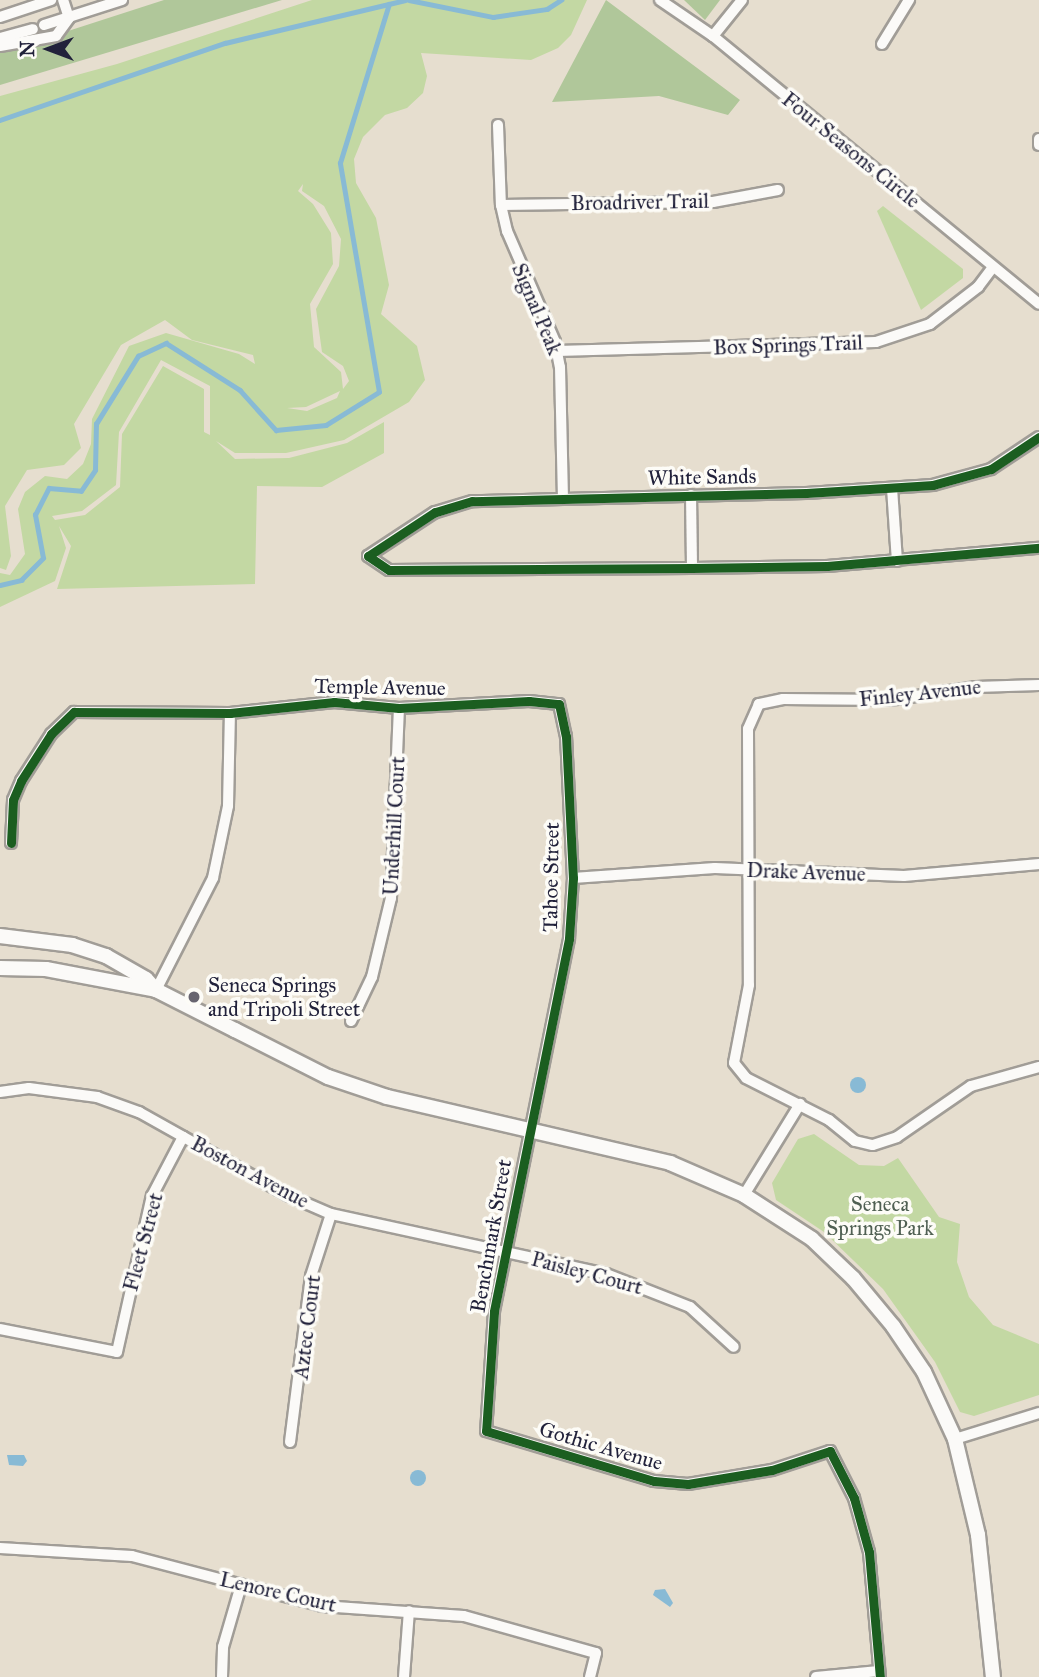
<!DOCTYPE html>
<style>
body{margin:0}
#map{position:relative;width:1039px;height:1677px;overflow:hidden;background:#e6decf;font-family:"IM FELL Great Primer",serif}
div>[style]{position:absolute}
[style*='--x']{left:calc(var(--x)*1px);top:calc(var(--y)*1px);width:calc(var(--w)*1px);rotate:calc(var(--a)*1deg)}
.green>*{inset:0;background:#c3d8a3}
.forest>*{inset:0;background:#b0c79a}
.water>*{inset:0;background:#88bad5}
.round{border-radius:50%}
.stream>*{height:4.5px;margin:-2.25px;padding:0 2.25px;transform-origin:2.25px;border-radius:2.25px;background:#88bad5}
.roads{filter:drop-shadow(2px 0 #a19d97) drop-shadow(-2px 0 #a19d97) drop-shadow(0 2px #a19d97) drop-shadow(0 -2px #a19d97)}
.minor>*{height:10px;margin:-5px;padding:0 5px;transform-origin:5px;border-radius:5px;background:#fbfaf8}
.tertiary>*{height:14px;margin:-7px;padding:0 7px;transform-origin:7px;border-radius:7px;background:#fbfaf8}
.cycleway>*{height:9px;margin:-4.5px;padding:0 4.5px;transform-origin:4.5px;border-radius:4.5px;background:#1b5e20}
.dots>*{width:19px;height:19px;translate:-50% -50%;box-sizing:border-box;border:4px solid #fdfcf7;border-radius:50%}
span{translate:-50% -50%;white-space:nowrap;text-align:center;line-height:1.15;-webkit-text-stroke:7px #fdfcf7;paint-order:stroke}
.street-label{font-size:21px;color:#22223b}
.poi-label{font-size:21px;color:#22223b}
.left{translate:0 -50%;text-align:left}
.park-label{font-size:21px;color:#506053}
.north{position:absolute;left:14px;top:14px;width:70px;height:70px;-webkit-text-stroke:5px #fdfcf7;paint-order:stroke;rotate:270deg;font-size:19px;font-weight:700;line-height:28px;text-align:center;color:#22223b}
.north::after{content:'';display:block;margin:auto;width:24px;height:32px;background:#22223b;clip-path:polygon(50% 0,100% 100%,50% 72%,0 100%)}
</style>
<div id="map">
<div class="green">
<i style="clip-path:polygon(evenodd,312px 0,587px 0,571px 35px,558px 48px,531px 60px,421px 53px,427px 76px,423px 93px,407px 108px,385px 115px,363px 137px,354px 159px,356px 183px,376px 218px,389px 285px,381px 314px,417px 346px,425px 380px,409px 402px,344px 440px,286px 453px,235px 453px,216px 441px,235px 459px,289px 458px,347px 443px,384px 422px,384px 453px,322px 487px,257px 486px,255px 584px,57px 589px,71px 546px,59px 526px,66px 548px,55px 581px,0 607px,0 573px,10px 575px,25px 554px,18px 509px,25px 492px,45px 476px,67px 479px,83px 464px,91px 444px,92px 419px,129px 346px,166px 333px,239px 354px,255px 364px,253px 355px,192px 340px,165px 320px,121px 345px,74px 424px,81px 448px,64px 465px,27px 470px,5px 506px,11px 556px,6px 570px,0 568px,0 96px,117px 64px,312px 0,303px 184px,302px 191px,324px 206px,341px 239px,339px 266px,316px 309px,322px 352px,343px 366px,349px 381px,343px 389px,341px 372px,314px 347px,310px 304px,333px 264px,331px 233px,313px 204px,298px 191px,303px 184px,312px 0,161px 360px,210px 386px,210px 435px,204px 432px,204px 389px,163px 366px,122px 434px,120px 487px,85px 515px,55px 520px,52px 516px,82px 511px,116px 485px,119px 432px,161px 360px,312px 0,340px 391px,337px 398px,307px 411px,287px 408px,306px 407px,340px 391px)"></i>
<i style="clip-path:polygon(883px 206px,963px 269px,963px 278px,921px 310px,877px 211px)"></i>
<i style="clip-path:polygon(814px 1134px,859px 1165px,884px 1166px,898px 1158px,939px 1217px,960px 1224px,957px 1262px,969px 1297px,993px 1325px,1039px 1344px,1039px 1395px,974px 1416px,960px 1412px,935px 1362px,883px 1289px,824px 1232px,776px 1200px,772px 1183px,798px 1139px)"></i>
</div>
<div class="forest">
<i style="clip-path:polygon(164px 0,282px 0,0 85px,0 53px)"></i>
<i style="clip-path:polygon(606px 0,740px 100px,728px 115px,659px 96px,552px 102px)"></i>
<i style="clip-path:polygon(684px 0,720px 0,705px 20px)"></i>
</div>
<div class="water">
<i class="round" style="left:850px;top:1077px;width:16px;height:16px"></i>
<i style="clip-path:polygon(7px 1455px,24px 1455px,27px 1461px,23px 1466px,9px 1465px)"></i>
<i class="round" style="left:410px;top:1470px;width:16px;height:16px"></i>
<i style="clip-path:polygon(665px 1589px,673px 1603px,670px 1607px,653px 1595px,655px 1590px)"></i>
</div>
<div class="stream">
<i style="--x:409;--y:0;--w:86;--a:11.4"></i>
<i style="--x:493;--y:17;--w:55;--a:-8.4"></i>
<i style="--x:547;--y:9;--w:17;--a:-33"></i>
<i style="--x:0;--y:120;--w:238;--a:-18.9"></i>
<i style="--x:225;--y:43;--w:185;--a:-13.4"></i>
<i style="--x:0;--y:585;--w:22;--a:-13"></i>
<i style="--x:21;--y:580;--w:31;--a:-45"></i>
<i style="--x:43;--y:558;--w:44;--a:-100.5"></i>
<i style="--x:35;--y:515;--w:30;--a:-63"></i>
<i style="--x:49;--y:488;--w:32;--a:5"></i>
<i style="--x:81;--y:491;--w:25;--a:-56"></i>
<i style="--x:95;--y:470;--w:46;--a:-88.8"></i>
<i style="--x:96;--y:424;--w:80;--a:-58.3"></i>
<i style="--x:138;--y:356;--w:31;--a:-25"></i>
<i style="--x:166;--y:343;--w:88;--a:32.4"></i>
<i style="--x:240;--y:390;--w:54;--a:48"></i>
<i style="--x:276;--y:430;--w:50;--a:-5.7"></i>
<i style="--x:326;--y:425;--w:62;--a:-31.9"></i>
<i style="--x:379;--y:392;--w:232;--a:-99.7"></i>
<i style="--x:340;--y:163;--w:166;--a:-72.9"></i>
</div>
<div class="roads">
<div class="minor">
<i style="--x:660;--y:0;--w:64;--a:34.2"></i>
<i style="--x:713;--y:36;--w:422;--a:39.4"></i>
<i style="--x:0;--y:17;--w:54;--a:-18.4"></i>
<i style="--x:44;--y:25;--w:82;--a:-17.8"></i>
<i style="--x:713;--y:36;--w:46;--a:-51.1"></i>
<i style="--x:0;--y:38;--w:34;--a:-15"></i>
<i style="--x:882;--y:44;--w:52;--a:-58.5"></i>
<i style="--x:0;--y:46;--w:57;--a:-10.1"></i>
<i style="--x:56;--y:36;--w:22;--a:-54"></i>
<i style="--x:69;--y:18;--w:19;--a:-108"></i>
<i style="--x:498;--y:125;--w:80;--a:87.9"></i>
<i style="--x:501;--y:205;--w:27;--a:77"></i>
<i style="--x:507;--y:231;--w:121;--a:66.6"></i>
<i style="--x:555;--y:342;--w:25;--a:79"></i>
<i style="--x:560;--y:367;--w:129;--a:88.7"></i>
<i style="--x:1039;--y:139;--w:6;--a:90"></i>
<i style="--x:501;--y:205;--w:212;--a:-0.8"></i>
<i style="--x:713;--y:202;--w:66;--a:-10.5"></i>
<i style="--x:557;--y:351;--w:319;--a:-1.6"></i>
<i style="--x:876;--y:342;--w:57;--a:-18.4"></i>
<i style="--x:930;--y:324;--w:61;--a:-37.6"></i>
<i style="--x:978;--y:287;--w:25;--a:-53"></i>
<i style="--x:1039;--y:437;--w:58;--a:146.3"></i>
<i style="--x:991;--y:469;--w:60;--a:164.6"></i>
<i style="--x:933;--y:485;--w:127;--a:176.4"></i>
<i style="--x:806;--y:493;--w:334;--a:178.6"></i>
<i style="--x:472;--y:501;--w:39;--a:163"></i>
<i style="--x:435;--y:512;--w:80;--a:146.7"></i>
<i style="--x:368;--y:556;--w:25;--a:34"></i>
<i style="--x:389;--y:570;--w:303;--a:-0.4"></i>
<i style="--x:692;--y:568;--w:135;--a:-0.8"></i>
<i style="--x:827;--y:566;--w:213;--a:-4.9"></i>
<i style="--x:892;--y:488;--w:73;--a:86.1"></i>
<i style="--x:691;--y:495;--w:73;--a:89.2"></i>
<i style="--x:1039;--y:685;--w:63;--a:178.2"></i>
<i style="--x:976;--y:687;--w:87;--a:171.4"></i>
<i style="--x:890;--y:700;--w:107;--a:-179.5"></i>
<i style="--x:783;--y:699;--w:25;--a:168"></i>
<i style="--x:759;--y:704;--w:27;--a:114"></i>
<i style="--x:748;--y:729;--w:256;--a:89.8"></i>
<i style="--x:749;--y:985;--w:79;--a:100.9"></i>
<i style="--x:734;--y:1063;--w:19;--a:51"></i>
<i style="--x:746;--y:1078;--w:93;--a:26.8"></i>
<i style="--x:829;--y:1120;--w:33;--a:39"></i>
<i style="--x:855;--y:1141;--w:18;--a:13"></i>
<i style="--x:873;--y:1145;--w:25;--a:-18"></i>
<i style="--x:897;--y:1137;--w:90;--a:-34.6"></i>
<i style="--x:971;--y:1086;--w:71;--a:-15.6"></i>
<i style="--x:11;--y:843;--w:43;--a:-87.3"></i>
<i style="--x:13;--y:800;--w:21;--a:-67"></i>
<i style="--x:21;--y:781;--w:56;--a:-57.4"></i>
<i style="--x:51;--y:734;--w:32;--a:-44"></i>
<i style="--x:74;--y:712;--w:156;--a:0.4"></i>
<i style="--x:230;--y:713;--w:105;--a:-6"></i>
<i style="--x:334;--y:702;--w:65;--a:5.3"></i>
<i style="--x:399;--y:708;--w:130;--a:-3.1"></i>
<i style="--x:529;--y:701;--w:30;--a:6"></i>
<i style="--x:559;--y:704;--w:33;--a:78"></i>
<i style="--x:566;--y:736;--w:142;--a:87.2"></i>
<i style="--x:573;--y:878;--w:61;--a:93.8"></i>
<i style="--x:569;--y:939;--w:380;--a:101.4"></i>
<i style="--x:494;--y:1312;--w:119;--a:93.8"></i>
<i style="--x:486;--y:1431;--w:175;--a:16.6"></i>
<i style="--x:654;--y:1481;--w:34;--a:5"></i>
<i style="--x:688;--y:1484;--w:85;--a:-9.5"></i>
<i style="--x:772;--y:1470;--w:61;--a:-18.1"></i>
<i style="--x:830;--y:1451;--w:53;--a:62.9"></i>
<i style="--x:854;--y:1498;--w:56;--a:74.5"></i>
<i style="--x:869;--y:1552;--w:125;--a:85"></i>
<i style="--x:573;--y:878;--w:142;--a:-4"></i>
<i style="--x:715;--y:868;--w:189;--a:2.4"></i>
<i style="--x:904;--y:876;--w:136;--a:-5.1"></i>
<i style="--x:156;--y:990;--w:126;--a:-63"></i>
<i style="--x:213;--y:878;--w:74;--a:-78.2"></i>
<i style="--x:228;--y:806;--w:93;--a:-88.8"></i>
<i style="--x:351;--y:1021;--w:49;--a:-64.5"></i>
<i style="--x:372;--y:977;--w:81;--a:-76.5"></i>
<i style="--x:391;--y:898;--w:190;--a:-87.6"></i>
<i style="--x:0;--y:1092;--w:29;--a:-8"></i>
<i style="--x:29;--y:1088;--w:69;--a:7.5"></i>
<i style="--x:97;--y:1097;--w:45;--a:19.7"></i>
<i style="--x:139;--y:1112;--w:170;--a:29.3"></i>
<i style="--x:287;--y:1195;--w:48;--a:23.4"></i>
<i style="--x:331;--y:1214;--w:281;--a:12.3"></i>
<i style="--x:606;--y:1274;--w:90;--a:21.4"></i>
<i style="--x:690;--y:1307;--w:59;--a:42.3"></i>
<i style="--x:744;--y:1195;--w:107;--a:-58.4"></i>
<i style="--x:0;--y:1329;--w:119;--a:11.1"></i>
<i style="--x:117;--y:1352;--w:160;--a:-77.4"></i>
<i style="--x:152;--y:1196;--w:67;--a:-62.3"></i>
<i style="--x:955;--y:1439;--w:88;--a:-17.2"></i>
<i style="--x:290;--y:1442;--w:167;--a:-82.8"></i>
<i style="--x:311;--y:1276;--w:65;--a:-72.1"></i>
<i style="--x:0;--y:1548;--w:132;--a:3.5"></i>
<i style="--x:132;--y:1556;--w:196;--a:14.7"></i>
<i style="--x:322;--y:1606;--w:142;--a:4"></i>
<i style="--x:464;--y:1616;--w:137;--a:15.7"></i>
<i style="--x:596;--y:1653;--w:25;--a:104"></i>
<i style="--x:222;--y:1677;--w:30;--a:-88"></i>
<i style="--x:223;--y:1647;--w:65;--a:-73.8"></i>
<i style="--x:404;--y:1677;--w:66;--a:-85.7"></i>
<i style="--x:816;--y:1677;--w:63;--a:-5.4"></i>
</div>
<div class="tertiary">
<i style="--x:0;--y:936;--w:73;--a:7.1"></i>
<i style="--x:72;--y:945;--w:36;--a:18"></i>
<i style="--x:106;--y:956;--w:46;--a:29.9"></i>
<i style="--x:146;--y:979;--w:15;--a:48"></i>
<i style="--x:156;--y:990;--w:89;--a:26.9"></i>
<i style="--x:235;--y:1030;--w:104;--a:26.8"></i>
<i style="--x:328;--y:1077;--w:62;--a:18.7"></i>
<i style="--x:387;--y:1097;--w:291;--a:13.1"></i>
<i style="--x:670;--y:1163;--w:81;--a:23.4"></i>
<i style="--x:744;--y:1195;--w:81;--a:32.9"></i>
<i style="--x:812;--y:1239;--w:57;--a:43.6"></i>
<i style="--x:853;--y:1278;--w:62;--a:50.2"></i>
<i style="--x:893;--y:1326;--w:55;--a:56"></i>
<i style="--x:924;--y:1372;--w:74;--a:65.2"></i>
<i style="--x:955;--y:1439;--w:99;--a:76.5"></i>
<i style="--x:978;--y:1535;--w:143;--a:84"></i>
<i style="--x:0;--y:968;--w:46;--a:1.2"></i>
<i style="--x:46;--y:969;--w:112;--a:10.8"></i>
</div>
</div>
<div class="cycleway">
<i style="--x:1039;--y:437;--w:58;--a:146.3"></i>
<i style="--x:991;--y:469;--w:60;--a:164.6"></i>
<i style="--x:933;--y:485;--w:127;--a:176.4"></i>
<i style="--x:806;--y:493;--w:334;--a:178.6"></i>
<i style="--x:472;--y:501;--w:39;--a:163"></i>
<i style="--x:435;--y:512;--w:80;--a:146.7"></i>
<i style="--x:368;--y:556;--w:25;--a:34"></i>
<i style="--x:389;--y:570;--w:303;--a:-0.4"></i>
<i style="--x:692;--y:568;--w:135;--a:-0.8"></i>
<i style="--x:827;--y:566;--w:213;--a:-4.9"></i>
<i style="--x:11;--y:843;--w:43;--a:-87.3"></i>
<i style="--x:13;--y:800;--w:21;--a:-67"></i>
<i style="--x:21;--y:781;--w:56;--a:-57.4"></i>
<i style="--x:51;--y:734;--w:32;--a:-44"></i>
<i style="--x:74;--y:712;--w:156;--a:0.4"></i>
<i style="--x:230;--y:713;--w:105;--a:-6"></i>
<i style="--x:334;--y:702;--w:65;--a:5.3"></i>
<i style="--x:399;--y:708;--w:130;--a:-3.1"></i>
<i style="--x:529;--y:701;--w:30;--a:6"></i>
<i style="--x:559;--y:704;--w:33;--a:78"></i>
<i style="--x:566;--y:736;--w:142;--a:87.2"></i>
<i style="--x:573;--y:878;--w:61;--a:93.8"></i>
<i style="--x:569;--y:939;--w:380;--a:101.4"></i>
<i style="--x:494;--y:1312;--w:119;--a:93.8"></i>
<i style="--x:486;--y:1431;--w:175;--a:16.6"></i>
<i style="--x:654;--y:1481;--w:34;--a:5"></i>
<i style="--x:688;--y:1484;--w:85;--a:-9.5"></i>
<i style="--x:772;--y:1470;--w:61;--a:-18.1"></i>
<i style="--x:830;--y:1451;--w:53;--a:62.9"></i>
<i style="--x:854;--y:1498;--w:56;--a:74.5"></i>
<i style="--x:869;--y:1552;--w:125;--a:85"></i>
</div>
<div class="dots">
<i style="left:194px;top:997px;background:#67646f"></i>
</div>
<div class="street-label">
<span style="left:851px;top:150px;rotate:39deg">Four Seasons Circle</span>
<span style="left:640px;top:202px;rotate:-1deg">Broadriver Trail</span>
<span style="left:537px;top:309px;rotate:67deg">Signal Peak</span>
<span style="left:788px;top:345px;rotate:-2deg">Box Springs Trail</span>
<span style="left:702px;top:477px;rotate:-1deg">White Sands</span>
<span style="left:380px;top:687px;rotate:1deg">Temple Avenue</span>
<span style="left:920px;top:693px;rotate:-6deg">Finley Avenue</span>
<span style="left:394px;top:826px;rotate:-87deg">Underhill Court</span>
<span style="left:806px;top:872px;rotate:2deg">Drake Avenue</span>
<span style="left:551px;top:877px;rotate:-89deg">Tahoe Street</span>
<span style="left:250px;top:1172px;rotate:28deg">Boston Avenue</span>
<span style="left:491px;top:1236px;rotate:-80deg">Benchmark Street</span>
<span style="left:143px;top:1242px;rotate:-75deg">Fleet Street</span>
<span style="left:587px;top:1273px;rotate:15deg">Paisley Court</span>
<span style="left:307px;top:1327px;rotate:-83deg">Aztec Court</span>
<span style="left:601px;top:1446px;rotate:16deg">Gothic Avenue</span>
<span style="left:278px;top:1592px;rotate:13deg">Lenore Court</span>
</div>
<div class="poi-label">
<span class="left" style="left:208px;top:997px">Seneca Springs<br>and Tripoli Street</span>
</div>
<div class="park-label">
<span style="left:880px;top:1216px">Seneca<br>Springs Park</span>
</div>
<div class="north">N</div>
</div>
